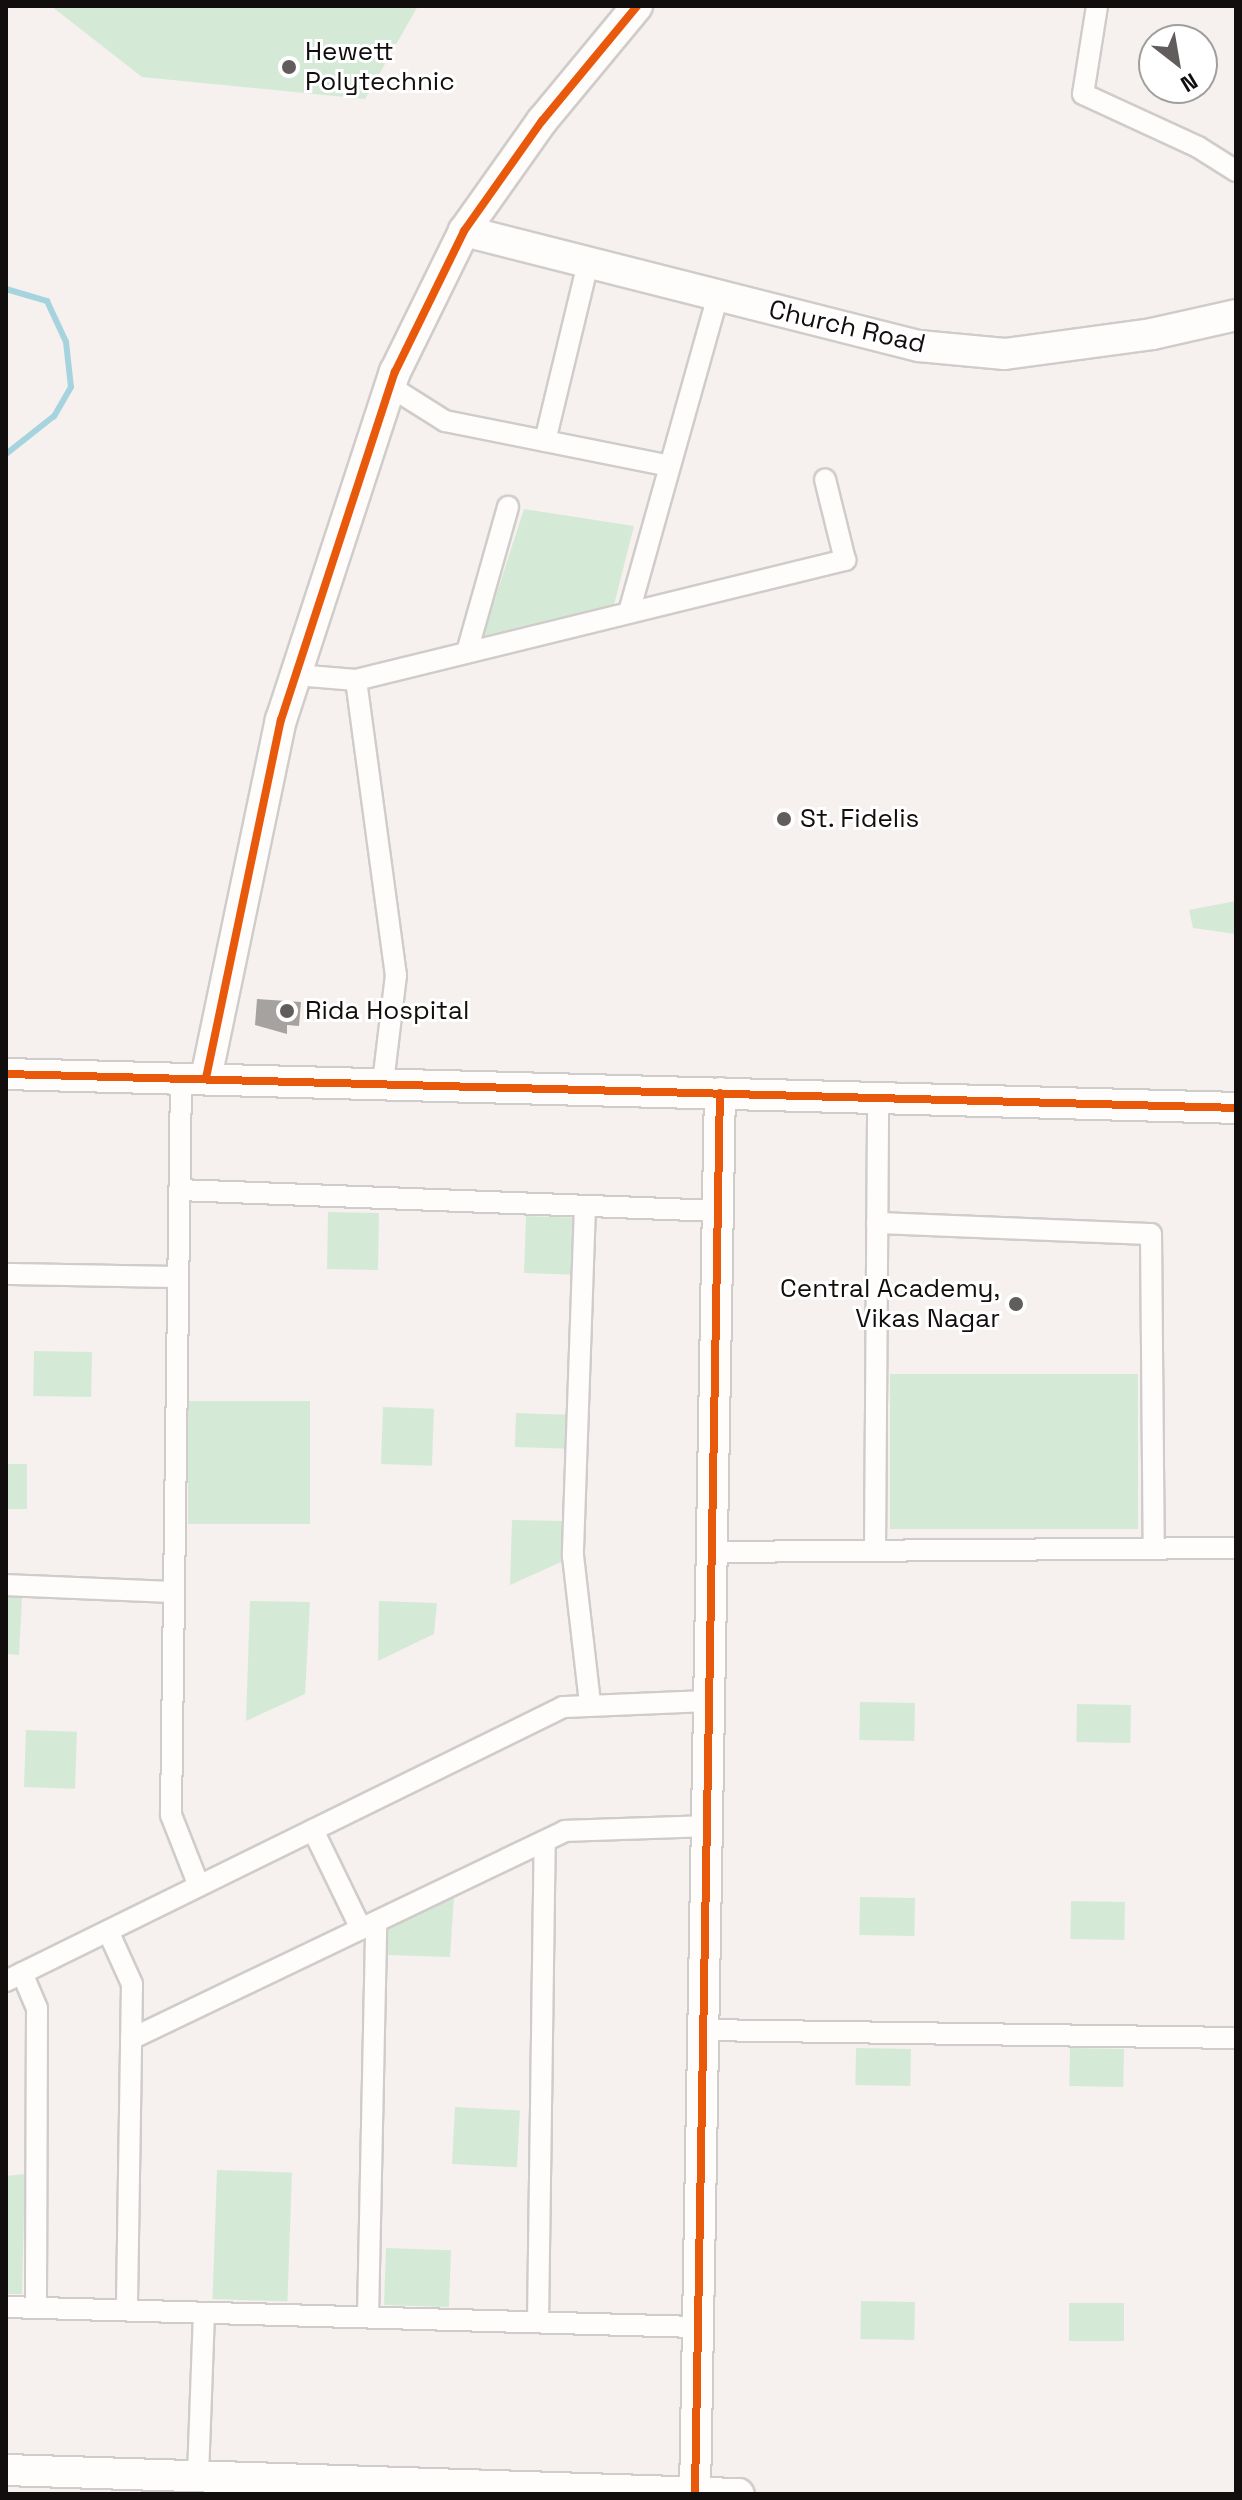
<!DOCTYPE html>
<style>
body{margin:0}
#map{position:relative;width:1242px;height:2500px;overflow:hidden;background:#f6f1ee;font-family:"Space Grotesk",sans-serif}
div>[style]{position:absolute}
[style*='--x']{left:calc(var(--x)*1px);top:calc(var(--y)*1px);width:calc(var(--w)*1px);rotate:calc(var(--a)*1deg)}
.green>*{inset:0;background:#d4ead7;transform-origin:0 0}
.stream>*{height:6px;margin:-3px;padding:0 3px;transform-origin:3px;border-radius:3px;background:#a6d4de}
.building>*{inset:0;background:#a6a2a0}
.roads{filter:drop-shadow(2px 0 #d0ccca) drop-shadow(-2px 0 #d0ccca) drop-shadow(0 2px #d0ccca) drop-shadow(0 -2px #d0ccca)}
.street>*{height:20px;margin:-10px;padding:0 10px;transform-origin:10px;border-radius:10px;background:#fefdfc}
.secondary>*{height:30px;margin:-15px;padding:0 15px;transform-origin:15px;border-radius:15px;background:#fefdfc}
.cycleway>*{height:8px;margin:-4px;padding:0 4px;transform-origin:4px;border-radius:4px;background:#e8590c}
.dots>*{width:22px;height:22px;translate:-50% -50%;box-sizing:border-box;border:4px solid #fff;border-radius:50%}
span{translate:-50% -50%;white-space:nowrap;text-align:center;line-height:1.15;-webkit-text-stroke:6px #fff;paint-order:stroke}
.poi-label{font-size:26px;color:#110e0d}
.left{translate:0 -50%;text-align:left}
.right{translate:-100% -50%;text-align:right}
.street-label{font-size:26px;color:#110e0d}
.frame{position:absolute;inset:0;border:8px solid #110e0d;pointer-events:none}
.north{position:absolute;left:1138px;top:24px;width:80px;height:80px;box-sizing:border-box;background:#fff;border:2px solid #a09f9e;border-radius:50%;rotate:149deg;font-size:22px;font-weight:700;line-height:32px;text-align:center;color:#110e0d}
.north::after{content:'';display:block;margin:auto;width:28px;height:36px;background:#615d5c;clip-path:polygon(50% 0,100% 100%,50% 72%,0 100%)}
</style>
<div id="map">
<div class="green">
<i style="clip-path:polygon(51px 6px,418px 6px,365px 99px,142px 77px)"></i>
<i style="clip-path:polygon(524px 509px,634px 526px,614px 605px,483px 636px)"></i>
<i style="clip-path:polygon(1236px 901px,1236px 934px,1193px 928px,1189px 910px)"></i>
<i style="left:328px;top:1212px;width:51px;height:57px;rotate:1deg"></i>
<i style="left:526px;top:1216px;width:51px;height:57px;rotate:2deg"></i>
<i style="left:34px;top:1351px;width:58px;height:45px;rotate:1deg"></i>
<i style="left:890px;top:1374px;width:248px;height:155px"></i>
<i style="left:188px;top:1401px;width:122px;height:123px"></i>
<i style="left:383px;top:1407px;width:51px;height:57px;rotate:2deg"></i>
<i style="left:516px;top:1413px;width:52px;height:34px;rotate:2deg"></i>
<i style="left:6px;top:1464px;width:21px;height:45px"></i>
<i style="clip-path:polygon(512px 1520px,564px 1521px,561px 1562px,510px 1585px)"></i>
<i style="clip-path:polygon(6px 1597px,22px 1598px,19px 1655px,6px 1654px)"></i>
<i style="clip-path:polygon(250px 1601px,310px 1602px,305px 1694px,246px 1721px)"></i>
<i style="clip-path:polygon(379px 1601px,437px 1603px,434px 1634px,378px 1661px)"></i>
<i style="left:860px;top:1702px;width:55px;height:38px;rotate:1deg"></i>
<i style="left:1077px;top:1704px;width:54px;height:38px;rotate:1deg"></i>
<i style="left:26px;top:1730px;width:51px;height:57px;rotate:2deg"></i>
<i style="clip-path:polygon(454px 1896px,450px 1957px,386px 1955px,386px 1925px)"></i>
<i style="left:860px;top:1897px;width:55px;height:38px;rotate:1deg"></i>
<i style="left:1071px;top:1901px;width:54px;height:38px;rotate:1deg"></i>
<i style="left:856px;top:2048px;width:55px;height:37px;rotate:1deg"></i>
<i style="left:1070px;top:2048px;width:54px;height:38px;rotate:1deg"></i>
<i style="left:455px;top:2107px;width:65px;height:57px;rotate:3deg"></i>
<i style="left:217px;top:2170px;width:75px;height:129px;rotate:2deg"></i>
<i style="clip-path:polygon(25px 2174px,22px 2294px,6px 2294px,6px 2176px)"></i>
<i style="left:386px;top:2248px;width:65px;height:57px;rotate:2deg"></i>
<i style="left:861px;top:2301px;width:54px;height:38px;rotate:1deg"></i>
<i style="left:1069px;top:2303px;width:55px;height:38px"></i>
</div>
<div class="stream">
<i style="--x:6;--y:289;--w:43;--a:16.3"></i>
<i style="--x:47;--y:301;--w:45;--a:65.1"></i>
<i style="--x:66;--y:342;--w:45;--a:83.7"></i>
<i style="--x:71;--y:387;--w:34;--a:120"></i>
<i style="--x:54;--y:416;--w:61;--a:141.6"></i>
</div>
<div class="building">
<i style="clip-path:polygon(257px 999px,301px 1002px,299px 1026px,287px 1025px,287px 1034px,255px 1025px)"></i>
</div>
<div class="roads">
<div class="street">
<i style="--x:1097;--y:6;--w:89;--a:99"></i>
<i style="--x:1083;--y:94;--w:127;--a:24.7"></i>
<i style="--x:1198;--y:147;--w:45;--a:32.3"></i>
<i style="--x:391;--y:387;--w:64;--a:32.2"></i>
<i style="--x:445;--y:421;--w:229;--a:11.3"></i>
<i style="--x:545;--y:441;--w:183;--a:-76.4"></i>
<i style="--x:629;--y:612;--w:329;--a:-74.3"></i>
<i style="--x:467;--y:652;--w:151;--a:-74.2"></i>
<i style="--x:296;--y:675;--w:60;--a:4.8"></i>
<i style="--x:356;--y:680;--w:504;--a:-13.79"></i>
<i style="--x:845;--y:560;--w:83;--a:-103.9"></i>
<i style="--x:356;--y:680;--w:298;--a:82.3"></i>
<i style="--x:396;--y:975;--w:109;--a:96.9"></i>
<i style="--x:181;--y:1078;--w:737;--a:90.78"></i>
<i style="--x:171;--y:1815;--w:76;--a:68.5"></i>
<i style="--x:179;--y:1190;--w:539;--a:2.23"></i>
<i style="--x:585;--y:1206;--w:350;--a:92"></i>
<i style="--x:573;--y:1556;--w:149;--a:83.4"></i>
<i style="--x:877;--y:1223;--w:274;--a:2.3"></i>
<i style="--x:1151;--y:1234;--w:315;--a:89.5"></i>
<i style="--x:6;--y:1274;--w:172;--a:1"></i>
<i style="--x:875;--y:1550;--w:452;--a:-89.6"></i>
<i style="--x:712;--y:1552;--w:524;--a:-0.44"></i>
<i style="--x:6;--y:1585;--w:168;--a:2.4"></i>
<i style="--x:313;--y:1830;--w:110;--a:64.1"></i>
<i style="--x:108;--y:1931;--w:58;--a:65.6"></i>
<i style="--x:132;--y:1984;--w:326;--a:90.9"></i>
<i style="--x:22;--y:1973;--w:38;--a:67"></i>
<i style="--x:37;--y:2008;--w:300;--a:90.2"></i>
<i style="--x:6;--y:1981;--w:621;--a:-26.19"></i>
<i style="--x:563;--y:1707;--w:146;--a:-2.4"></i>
<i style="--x:703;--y:2030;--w:533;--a:0.86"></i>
<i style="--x:131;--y:2039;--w:481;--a:-25.6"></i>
<i style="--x:565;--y:1831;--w:142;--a:-2"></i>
<i style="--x:6;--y:2307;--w:692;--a:1.66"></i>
<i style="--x:368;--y:2317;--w:395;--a:-88.8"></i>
<i style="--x:538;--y:2322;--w:481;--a:-89.2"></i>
<i style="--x:198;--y:2476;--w:163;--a:-87.9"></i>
</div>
<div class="secondary">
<i style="--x:464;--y:231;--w:469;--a:14.2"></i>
<i style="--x:919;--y:346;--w:86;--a:5.3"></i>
<i style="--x:1005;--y:354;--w:148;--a:-7.7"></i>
<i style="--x:1152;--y:334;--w:86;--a:-12.7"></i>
<i style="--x:6;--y:1074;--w:1230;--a:1.58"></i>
<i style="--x:206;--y:1078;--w:366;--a:-78.2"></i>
<i style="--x:281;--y:720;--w:366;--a:-71.9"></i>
<i style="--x:395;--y:372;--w:157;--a:-63.9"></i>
<i style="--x:464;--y:231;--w:135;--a:-54.7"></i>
<i style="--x:542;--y:121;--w:149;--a:-50.4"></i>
<i style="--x:6;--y:2470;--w:733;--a:1.88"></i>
<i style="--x:695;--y:2493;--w:1400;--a:-88.98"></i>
</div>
</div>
<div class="cycleway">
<i style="--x:6;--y:1074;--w:1230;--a:1.58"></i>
<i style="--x:206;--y:1078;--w:366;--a:-78.2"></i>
<i style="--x:281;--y:720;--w:366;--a:-71.9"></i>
<i style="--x:395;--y:372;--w:157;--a:-63.9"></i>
<i style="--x:464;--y:231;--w:135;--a:-54.7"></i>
<i style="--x:542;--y:121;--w:149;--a:-50.4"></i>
<i style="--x:695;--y:2493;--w:1400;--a:-88.98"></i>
</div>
<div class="dots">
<i style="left:289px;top:67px;background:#615d5c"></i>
<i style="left:784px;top:819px;background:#615d5c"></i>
<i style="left:287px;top:1011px;background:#615d5c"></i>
<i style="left:1016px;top:1304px;background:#615d5c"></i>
</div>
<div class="poi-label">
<span class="left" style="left:305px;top:67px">Hewett<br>Polytechnic</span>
<span class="left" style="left:800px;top:819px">St. Fidelis</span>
<span class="left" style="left:305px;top:1011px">Rida Hospital</span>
<span class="right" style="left:1000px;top:1304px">Central Academy,<br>Vikas Nagar</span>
</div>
<div class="street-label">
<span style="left:847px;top:327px;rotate:13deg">Church Road</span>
</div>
<div class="frame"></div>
<div class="north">N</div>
</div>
